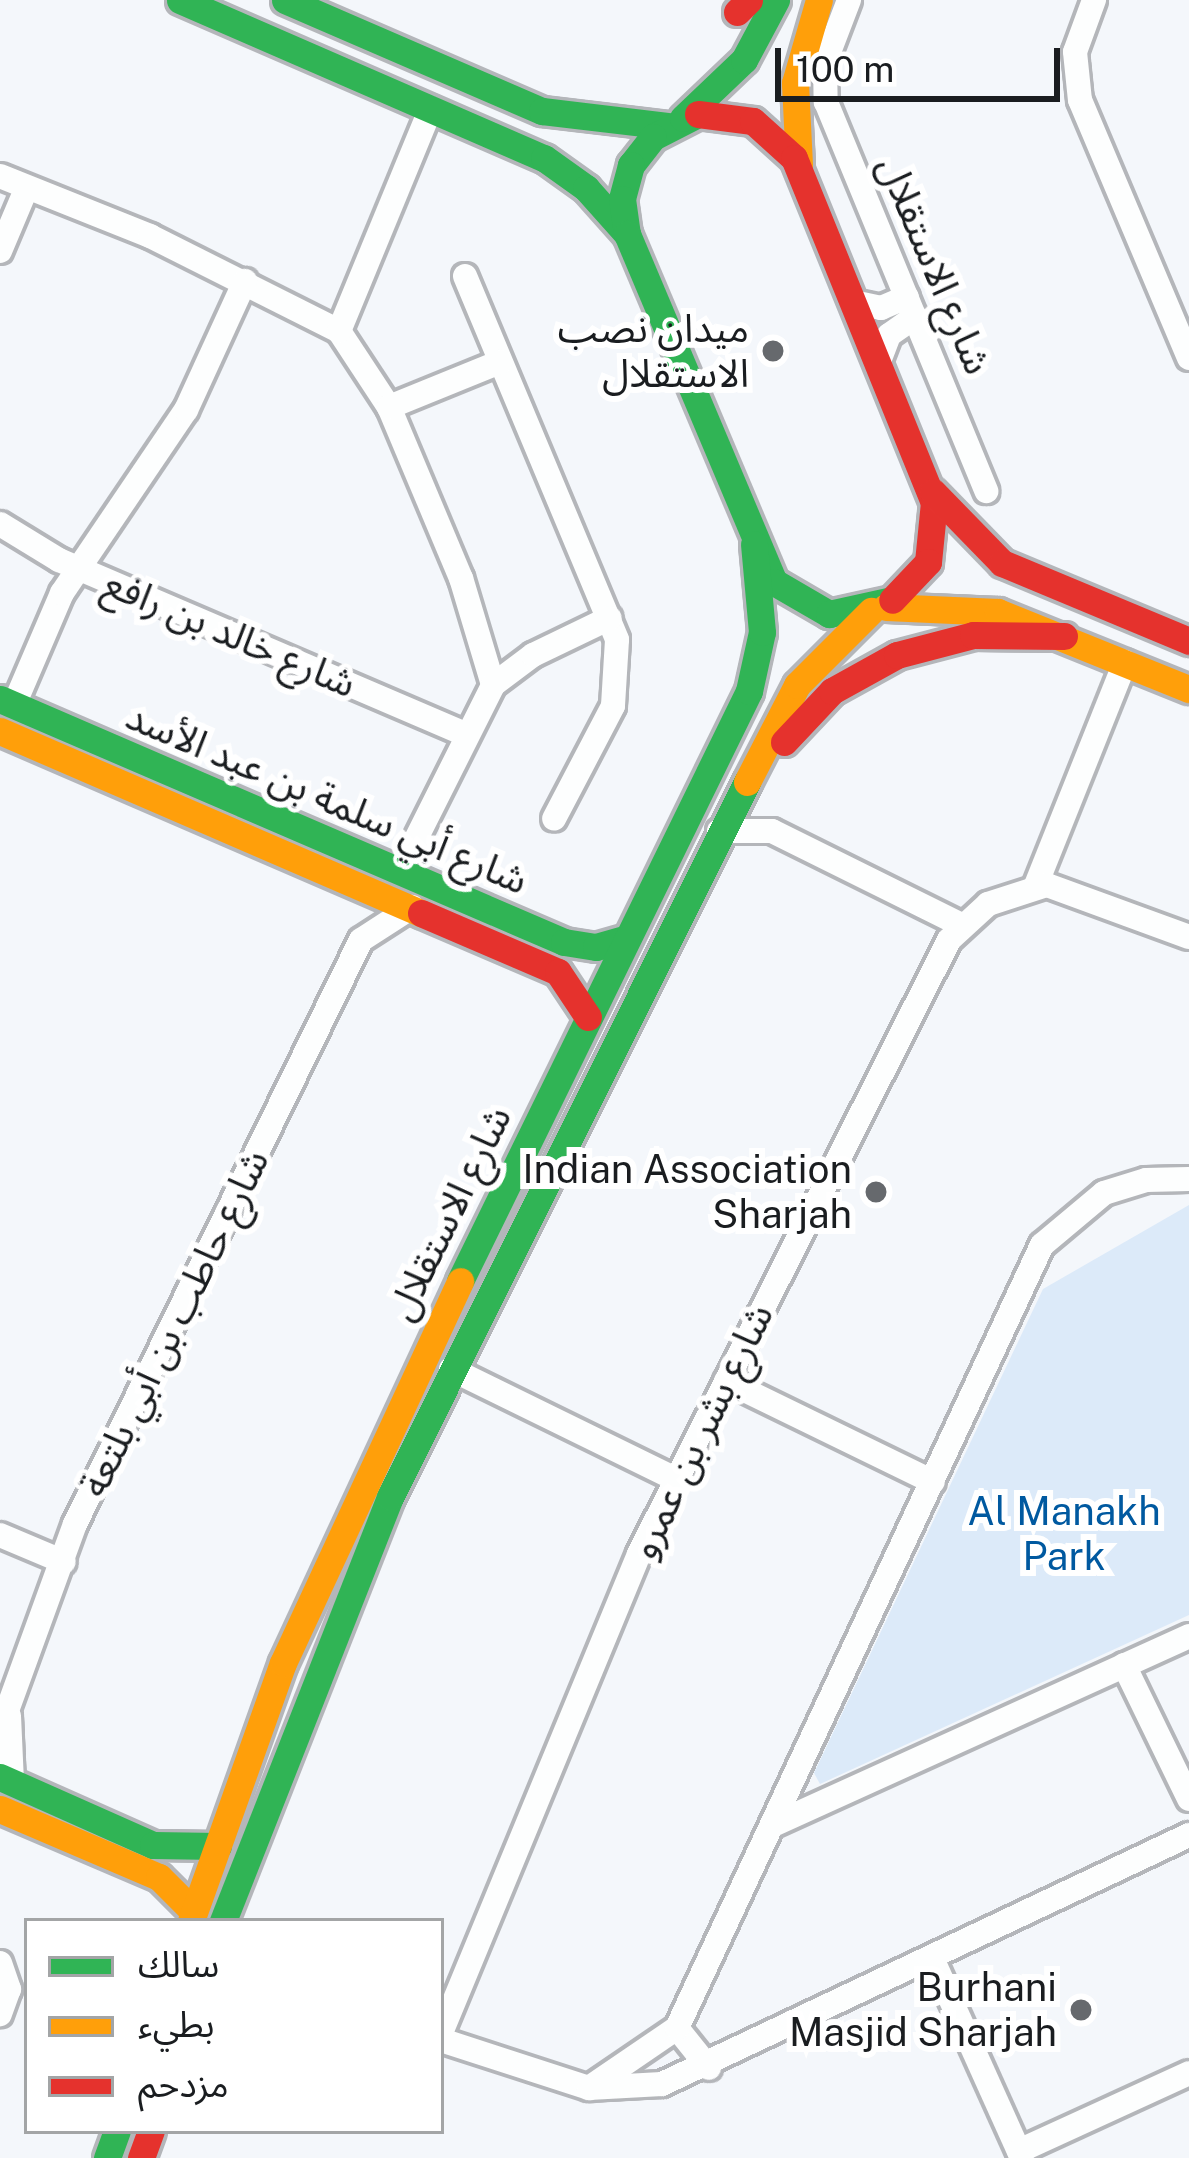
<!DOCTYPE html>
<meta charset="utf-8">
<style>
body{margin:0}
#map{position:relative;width:1189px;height:2158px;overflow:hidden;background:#f4f7fb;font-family:"Public Sans","Noto Sans Arabic",sans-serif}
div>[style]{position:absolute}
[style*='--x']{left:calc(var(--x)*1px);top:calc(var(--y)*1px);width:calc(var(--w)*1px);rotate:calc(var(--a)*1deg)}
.green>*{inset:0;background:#dceaf9}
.roads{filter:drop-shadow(3px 0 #b4b6ba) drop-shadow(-3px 0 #b4b6ba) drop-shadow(0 3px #b4b6ba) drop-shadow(0 -3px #b4b6ba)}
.street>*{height:24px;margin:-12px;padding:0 12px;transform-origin:12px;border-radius:12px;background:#fdfefe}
.fast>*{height:27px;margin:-13.5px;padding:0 13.5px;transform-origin:13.5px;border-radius:13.5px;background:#30b455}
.slow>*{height:27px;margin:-13.5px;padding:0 13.5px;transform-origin:13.5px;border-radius:13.5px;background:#ff9f0a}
.jam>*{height:27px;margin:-13.5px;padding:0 13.5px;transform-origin:13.5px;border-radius:13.5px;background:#e5322d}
.dots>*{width:33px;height:33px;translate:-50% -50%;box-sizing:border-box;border:6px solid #fff;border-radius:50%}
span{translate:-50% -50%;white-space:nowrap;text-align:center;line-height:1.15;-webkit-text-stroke:12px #fff;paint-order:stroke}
.street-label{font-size:39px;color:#1a1d20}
.poi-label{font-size:39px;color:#1a1d20}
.right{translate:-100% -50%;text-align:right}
.park-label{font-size:39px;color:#0059a0}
.legend{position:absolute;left:24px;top:1918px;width:420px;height:216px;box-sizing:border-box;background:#fff;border:3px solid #a3a5a6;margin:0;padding:15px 21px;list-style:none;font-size:36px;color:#1a1d20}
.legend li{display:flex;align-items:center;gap:24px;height:60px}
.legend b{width:60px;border:3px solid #a3a5a6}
.scale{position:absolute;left:775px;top:48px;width:285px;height:54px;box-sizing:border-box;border:6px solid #1a1d20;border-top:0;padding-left:15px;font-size:36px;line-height:42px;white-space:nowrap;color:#1a1d20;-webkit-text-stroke:9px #fff;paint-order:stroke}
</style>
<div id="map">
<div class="green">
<i style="clip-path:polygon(1189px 1205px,1189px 1615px,820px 1784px,814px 1773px,1043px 1289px)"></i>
</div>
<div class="roads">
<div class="street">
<i style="--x:849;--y:0;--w:67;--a:110.9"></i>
<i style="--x:825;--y:63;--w:39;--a:89"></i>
<i style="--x:826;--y:102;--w:421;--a:67.6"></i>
<i style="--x:1094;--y:0;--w:55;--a:110.1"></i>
<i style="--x:1075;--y:52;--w:48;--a:84.1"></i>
<i style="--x:1080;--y:100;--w:280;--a:67.1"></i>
<i style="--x:0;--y:176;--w:162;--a:21.8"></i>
<i style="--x:150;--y:236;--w:212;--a:26.7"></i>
<i style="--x:339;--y:331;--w:91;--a:56.7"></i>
<i style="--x:389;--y:407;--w:186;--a:67.2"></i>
<i style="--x:461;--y:578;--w:112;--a:73.3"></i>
<i style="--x:0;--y:251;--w:69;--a:-67.1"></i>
<i style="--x:465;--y:276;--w:394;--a:67.3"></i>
<i style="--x:617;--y:640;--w:66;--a:93.5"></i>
<i style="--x:613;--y:706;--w:127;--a:117.6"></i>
<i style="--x:853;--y:302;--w:29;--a:12"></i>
<i style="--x:881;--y:308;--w:28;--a:-23"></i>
<i style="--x:339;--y:331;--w:241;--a:-67.6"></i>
<i style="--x:878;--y:364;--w:31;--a:-69"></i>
<i style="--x:889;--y:335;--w:32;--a:-35"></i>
<i style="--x:389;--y:407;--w:120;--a:-22.1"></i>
<i style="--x:0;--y:524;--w:69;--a:31.4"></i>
<i style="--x:59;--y:560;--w:442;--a:23.2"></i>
<i style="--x:14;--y:705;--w:122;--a:-66.8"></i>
<i style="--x:62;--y:593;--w:221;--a:-55.9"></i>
<i style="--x:186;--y:410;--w:142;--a:-65.4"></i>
<i style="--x:719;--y:831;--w:53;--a:0"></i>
<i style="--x:772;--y:831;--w:211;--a:26.4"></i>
<i style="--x:400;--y:871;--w:208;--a:-63.4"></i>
<i style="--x:493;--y:685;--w:50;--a:-36.9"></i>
<i style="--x:533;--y:655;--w:85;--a:-25.7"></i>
<i style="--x:1036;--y:885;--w:240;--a:-68.2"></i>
<i style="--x:451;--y:1369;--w:250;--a:26.1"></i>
<i style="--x:726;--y:1381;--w:230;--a:26"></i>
<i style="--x:0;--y:1535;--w:69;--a:22.9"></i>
<i style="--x:1124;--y:1665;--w:149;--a:64.1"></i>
<i style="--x:9;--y:1716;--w:66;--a:87.4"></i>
<i style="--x:0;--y:1730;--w:219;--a:-70"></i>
<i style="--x:75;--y:1524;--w:650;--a:-63.91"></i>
<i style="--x:361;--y:940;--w:61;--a:-32.9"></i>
<i style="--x:775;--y:1824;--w:455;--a:-24.4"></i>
<i style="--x:932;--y:1958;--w:219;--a:65.8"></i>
<i style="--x:0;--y:1963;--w:28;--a:71"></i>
<i style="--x:9;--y:1989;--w:27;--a:110"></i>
<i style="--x:677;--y:2028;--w:51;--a:51.3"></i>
<i style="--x:441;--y:2033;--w:518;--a:-67.54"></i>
<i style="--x:639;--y:1554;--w:688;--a:-63.21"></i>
<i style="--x:949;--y:940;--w:53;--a:-42.7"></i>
<i style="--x:988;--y:904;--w:62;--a:-17.9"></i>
<i style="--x:1047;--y:885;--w:151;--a:20.1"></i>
<i style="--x:441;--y:2040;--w:156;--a:18"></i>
<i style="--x:589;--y:2088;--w:73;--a:-3.1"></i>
<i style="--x:662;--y:2084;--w:583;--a:-25.29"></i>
<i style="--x:589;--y:2088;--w:107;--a:-34.3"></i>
<i style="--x:677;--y:2028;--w:864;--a:-65.01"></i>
<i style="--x:1042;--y:1245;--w:81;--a:-40"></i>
<i style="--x:1104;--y:1193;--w:44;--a:-17.2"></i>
<i style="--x:1146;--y:1180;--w:43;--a:-1.3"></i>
<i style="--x:1019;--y:2151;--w:187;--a:-24.6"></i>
</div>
<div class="fast">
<i style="--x:180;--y:0;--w:397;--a:23.5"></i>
<i style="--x:544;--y:158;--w:52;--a:35.5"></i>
<i style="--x:586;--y:188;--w:62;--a:48.3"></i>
<i style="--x:285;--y:0;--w:280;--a:23.4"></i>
<i style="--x:542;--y:111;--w:126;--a:6.8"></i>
<i style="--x:698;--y:114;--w:51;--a:152.9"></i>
<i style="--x:653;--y:137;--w:36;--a:128"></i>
<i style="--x:631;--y:165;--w:35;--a:105"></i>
<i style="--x:622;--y:199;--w:35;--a:82"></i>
<i style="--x:627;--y:234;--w:378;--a:67.1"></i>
<i style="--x:774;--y:582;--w:64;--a:30.2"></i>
<i style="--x:829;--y:614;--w:65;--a:-12.5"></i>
<i style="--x:683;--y:118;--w:84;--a:-43.6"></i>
<i style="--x:744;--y:60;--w:68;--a:-61.9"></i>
<i style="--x:0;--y:699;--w:614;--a:23.31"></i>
<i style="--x:564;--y:942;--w:32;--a:9"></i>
<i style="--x:596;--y:947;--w:32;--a:-16"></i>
<i style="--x:460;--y:1281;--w:657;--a:-63.9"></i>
<i style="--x:749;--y:691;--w:60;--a:-77.6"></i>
<i style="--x:762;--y:632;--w:88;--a:-95.2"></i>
<i style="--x:0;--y:1777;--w:167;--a:24"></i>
<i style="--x:153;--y:1845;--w:65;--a:0.9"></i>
<i style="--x:223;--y:1921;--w:456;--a:-68.5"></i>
<i style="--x:390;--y:1497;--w:799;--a:-63.47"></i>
<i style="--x:107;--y:2158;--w:29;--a:-70"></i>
</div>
<div class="slow">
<i style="--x:799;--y:165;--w:82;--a:-92.8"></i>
<i style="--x:795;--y:83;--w:86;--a:-73.9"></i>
<i style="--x:886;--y:607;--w:112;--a:2.6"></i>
<i style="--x:998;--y:612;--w:206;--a:22"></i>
<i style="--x:0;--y:731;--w:459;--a:23.4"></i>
<i style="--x:747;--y:782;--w:109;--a:-62.7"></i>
<i style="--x:797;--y:685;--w:105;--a:-45"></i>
<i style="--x:0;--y:1809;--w:173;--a:23.2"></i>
<i style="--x:159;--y:1877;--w:49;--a:45"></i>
<i style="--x:191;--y:1921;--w:274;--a:-70.4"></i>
<i style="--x:283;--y:1663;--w:421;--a:-65.1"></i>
</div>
<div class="jam">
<i style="--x:737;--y:12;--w:17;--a:-45"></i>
<i style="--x:698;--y:114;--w:55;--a:7.3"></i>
<i style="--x:753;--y:121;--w:55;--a:42.1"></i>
<i style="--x:794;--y:158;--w:371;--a:67.9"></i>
<i style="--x:934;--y:502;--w:60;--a:95.7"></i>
<i style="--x:928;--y:562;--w:52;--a:133.5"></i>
<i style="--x:933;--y:492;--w:99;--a:45.8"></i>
<i style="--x:1002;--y:563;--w:203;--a:22.6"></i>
<i style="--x:784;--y:742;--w:70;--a:-46.7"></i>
<i style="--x:832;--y:691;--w:74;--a:-29"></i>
<i style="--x:897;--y:655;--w:79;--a:-14.7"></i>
<i style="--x:973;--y:635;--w:91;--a:0.6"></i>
<i style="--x:421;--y:913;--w:149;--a:23.3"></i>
<i style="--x:558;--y:972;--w:54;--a:56.3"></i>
<i style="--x:141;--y:2158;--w:29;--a:-70"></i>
</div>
</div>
<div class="dots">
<i style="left:773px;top:351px;background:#66696d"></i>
<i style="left:876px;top:1192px;background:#66696d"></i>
<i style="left:1081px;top:2010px;background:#66696d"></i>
</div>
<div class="street-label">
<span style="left:935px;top:265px;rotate:67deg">شارع الاستقلال</span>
<span style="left:230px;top:633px;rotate:23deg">شارع خالد بن رافع</span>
<span style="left:327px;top:798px;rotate:23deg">شارع أبي سلمة بن عبد الأسد</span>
<span style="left:449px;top:1213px;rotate:-64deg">شارع الاستقلال</span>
<span style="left:174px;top:1323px;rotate:-64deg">شارع حاطب بن أبي بلتعة</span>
<span style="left:701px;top:1431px;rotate:-64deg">شارع بشر بن عمرو</span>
</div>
<div class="poi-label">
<span class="right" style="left:749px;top:351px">ميدان نصب<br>الاستقلال</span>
<span class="right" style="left:852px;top:1192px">Indian Association<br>Sharjah</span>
<span class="right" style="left:1057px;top:2010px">Burhani<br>Masjid Sharjah</span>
</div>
<div class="park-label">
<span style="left:1064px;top:1534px">Al Manakh<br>Park</span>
</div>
<ul class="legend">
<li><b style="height:15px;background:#30b455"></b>سالك</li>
<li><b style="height:15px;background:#ff9f0a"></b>بطيء</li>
<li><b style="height:15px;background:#e5322d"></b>مزدحم</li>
</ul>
<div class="scale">100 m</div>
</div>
